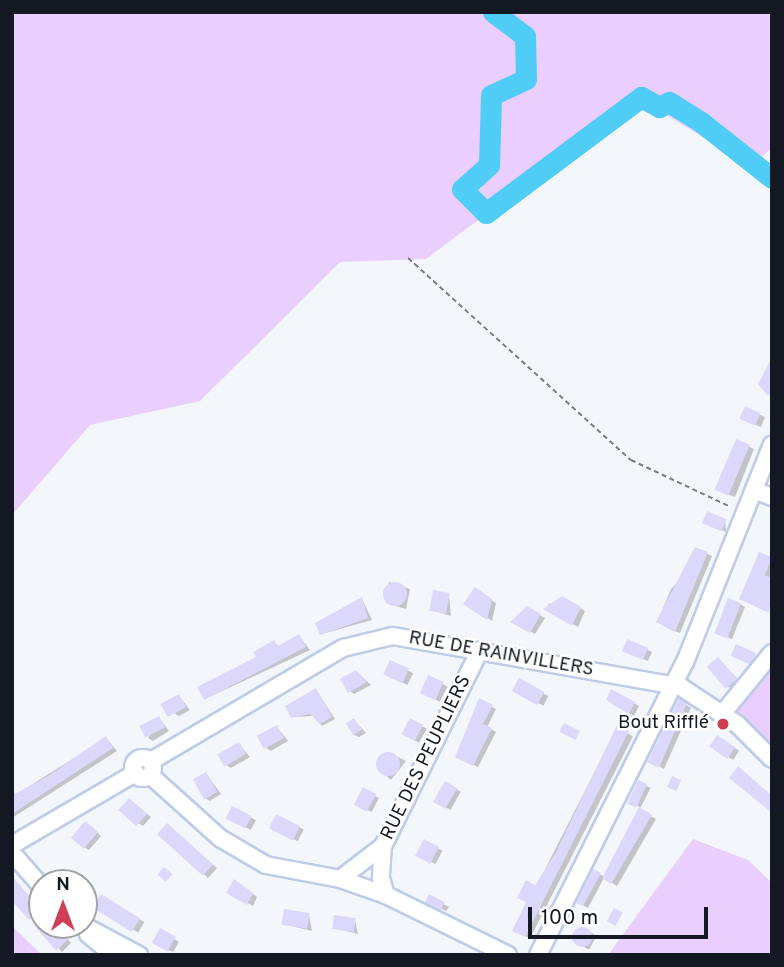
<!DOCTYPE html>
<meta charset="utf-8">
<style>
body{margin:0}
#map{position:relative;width:784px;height:967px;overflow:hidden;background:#f3f6fb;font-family:Overpass,sans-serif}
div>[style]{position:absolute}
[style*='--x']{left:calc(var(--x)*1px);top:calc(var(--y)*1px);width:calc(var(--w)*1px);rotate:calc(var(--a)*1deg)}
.green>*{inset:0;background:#eacefe}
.shadow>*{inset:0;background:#0003;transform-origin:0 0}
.river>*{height:21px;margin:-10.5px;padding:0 10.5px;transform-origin:10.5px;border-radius:10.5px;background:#50cdf7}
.building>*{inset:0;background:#dbd8fc;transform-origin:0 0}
.round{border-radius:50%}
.path>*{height:2px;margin-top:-1px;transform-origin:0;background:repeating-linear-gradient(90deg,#797d85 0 5px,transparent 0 8.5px)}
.roads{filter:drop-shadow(2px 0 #bfcbe7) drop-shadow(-2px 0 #bfcbe7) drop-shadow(0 2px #bfcbe7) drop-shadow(0 -2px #bfcbe7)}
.minor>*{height:16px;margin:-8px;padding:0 8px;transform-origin:8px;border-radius:8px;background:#fff}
.minor>.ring{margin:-8px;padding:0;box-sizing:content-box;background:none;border:16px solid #fff;border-radius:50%}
.dots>*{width:19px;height:19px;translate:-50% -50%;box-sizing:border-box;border:4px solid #fff;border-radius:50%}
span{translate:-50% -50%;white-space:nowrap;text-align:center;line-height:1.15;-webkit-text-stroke:5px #fff;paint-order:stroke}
.street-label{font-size:19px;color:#141822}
.poi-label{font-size:19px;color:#141822}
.right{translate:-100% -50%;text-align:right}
.frame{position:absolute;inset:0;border:14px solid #141822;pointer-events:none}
.north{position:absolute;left:28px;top:869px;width:70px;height:70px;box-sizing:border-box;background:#fff;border:2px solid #a1a3a7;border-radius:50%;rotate:0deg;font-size:19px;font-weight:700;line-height:28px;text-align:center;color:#141822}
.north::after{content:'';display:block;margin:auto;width:24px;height:32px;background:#cf3e54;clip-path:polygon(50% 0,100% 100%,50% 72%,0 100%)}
.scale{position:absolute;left:528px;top:907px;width:180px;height:32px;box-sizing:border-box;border:4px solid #141822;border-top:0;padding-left:9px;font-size:21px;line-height:24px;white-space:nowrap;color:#141822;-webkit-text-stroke:5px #fff;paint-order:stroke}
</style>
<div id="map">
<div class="green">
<i style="clip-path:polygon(12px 12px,772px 12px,772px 148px,750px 166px,640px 99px,426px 259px,340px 262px,200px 401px,90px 425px,12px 515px)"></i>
<i style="clip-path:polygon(772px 660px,772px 753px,730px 711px)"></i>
<i style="clip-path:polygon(693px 839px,748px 860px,772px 883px,772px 955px,608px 955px)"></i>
<i style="clip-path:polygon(12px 926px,42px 955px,12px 955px)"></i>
</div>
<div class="shadow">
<i style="clip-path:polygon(746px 409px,765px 417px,761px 427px,747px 421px)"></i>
<i style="clip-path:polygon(737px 441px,754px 449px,735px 497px,722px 492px)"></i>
<i style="clip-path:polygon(725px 520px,726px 532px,709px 525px)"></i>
<i style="clip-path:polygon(707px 554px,712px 556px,680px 633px,669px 629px,658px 621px,671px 589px)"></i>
<i style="clip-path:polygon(759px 554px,772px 559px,772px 608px,745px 600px)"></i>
<i style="clip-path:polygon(389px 582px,410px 589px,406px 609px,386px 603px)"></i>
<i style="clip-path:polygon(475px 590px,496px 603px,492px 621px,466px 603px)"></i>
<i style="clip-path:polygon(449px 595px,451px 616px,431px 610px)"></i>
<i style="clip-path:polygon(562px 598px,585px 611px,578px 627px,546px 609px,549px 603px,557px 608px)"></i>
<i style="clip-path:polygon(362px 599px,372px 620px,322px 634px)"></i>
<i style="clip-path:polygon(740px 604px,745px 607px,732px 639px,721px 635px)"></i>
<i style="clip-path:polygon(527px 608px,545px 618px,535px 634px,512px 621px)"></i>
<i style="clip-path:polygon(299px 636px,310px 650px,205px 699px,274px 642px,280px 647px)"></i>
<i style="clip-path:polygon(627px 641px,652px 652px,648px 661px,628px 653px)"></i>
<i style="left:719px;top:659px;width:33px;height:12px;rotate:47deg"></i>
<i style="left:391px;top:662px;width:25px;height:13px;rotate:27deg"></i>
<i style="clip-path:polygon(357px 672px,371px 685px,354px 694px,350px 691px)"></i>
<i style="left:429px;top:677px;width:21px;height:17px;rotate:28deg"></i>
<i style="left:519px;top:681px;width:33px;height:11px;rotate:27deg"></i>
<i style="clip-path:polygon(316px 690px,335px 719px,322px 726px,313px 716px,293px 717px)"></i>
<i style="clip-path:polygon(613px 692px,639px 706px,634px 716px,612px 704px)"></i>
<i style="clip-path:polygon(179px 696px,190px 710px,179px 716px,174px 713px)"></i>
<i style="clip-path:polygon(679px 700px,691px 708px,664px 769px,649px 761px)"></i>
<i style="clip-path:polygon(480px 701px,496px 709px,487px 727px,496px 732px,478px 767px,458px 757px)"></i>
<i style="clip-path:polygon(159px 718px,169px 731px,153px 741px,148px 738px)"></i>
<i style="clip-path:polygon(354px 720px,366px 733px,359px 737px,354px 735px)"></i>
<i style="left:411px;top:720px;width:18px;height:16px;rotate:29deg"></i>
<i style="clip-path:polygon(277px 727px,288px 741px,271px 751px,266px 748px)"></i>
<i style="left:617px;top:728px;width:18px;height:227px;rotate:27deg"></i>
<i style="left:717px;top:737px;width:26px;height:11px;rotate:32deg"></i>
<i style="clip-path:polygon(106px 738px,117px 751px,12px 818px,12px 797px)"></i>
<i style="clip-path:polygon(239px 744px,250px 757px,231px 768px,226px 765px)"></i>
<i style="clip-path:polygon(388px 752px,406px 761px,391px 780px,377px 768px)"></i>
<i style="clip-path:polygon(206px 774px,221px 794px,210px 801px,205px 798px)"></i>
<i style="left:639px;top:782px;width:13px;height:22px;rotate:27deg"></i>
<i style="left:445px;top:783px;width:18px;height:21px;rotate:29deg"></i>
<i style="left:364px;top:790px;width:17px;height:16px;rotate:28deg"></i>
<i style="clip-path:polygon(134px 803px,151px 817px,143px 826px,138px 823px)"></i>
<i style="left:233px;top:808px;width:26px;height:11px;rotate:28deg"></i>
<i style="clip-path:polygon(640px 810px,656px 819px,617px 886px,604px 878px,588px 908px,578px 902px,594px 871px,605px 877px)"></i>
<i style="left:277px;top:816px;width:30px;height:13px;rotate:27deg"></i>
<i style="clip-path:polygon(167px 825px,217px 868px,208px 878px,160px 833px)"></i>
<i style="clip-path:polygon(91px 826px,101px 836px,89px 850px,84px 847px)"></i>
<i style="left:424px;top:841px;width:21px;height:15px;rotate:28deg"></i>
<i style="clip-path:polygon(12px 878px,42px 910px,42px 925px,55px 925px,71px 943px,62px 952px,12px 896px)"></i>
<i style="clip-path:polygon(239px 884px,257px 897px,253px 906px,229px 892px)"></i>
<i style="left:101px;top:897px;width:50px;height:12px;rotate:30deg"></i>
<i style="clip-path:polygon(429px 897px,449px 907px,446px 911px,427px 902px)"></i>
<i style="clip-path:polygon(309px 915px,312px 931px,283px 924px)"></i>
<i style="clip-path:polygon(355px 920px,358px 934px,334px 928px)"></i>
<i style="left:581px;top:927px;width:18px;height:16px;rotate:29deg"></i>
<i style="clip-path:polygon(161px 931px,179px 942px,173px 952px,158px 945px)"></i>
</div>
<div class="river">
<i style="--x:493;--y:12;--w:40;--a:37"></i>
<i style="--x:525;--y:36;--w:43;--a:88.7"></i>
<i style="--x:526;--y:79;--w:38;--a:155"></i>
<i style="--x:491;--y:95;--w:70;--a:91.6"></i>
<i style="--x:489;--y:165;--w:36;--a:138"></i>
<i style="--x:462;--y:189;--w:34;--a:45"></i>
<i style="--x:486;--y:213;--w:194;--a:-36.8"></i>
<i style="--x:641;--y:97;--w:21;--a:29"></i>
<i style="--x:659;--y:107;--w:11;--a:-27"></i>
<i style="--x:669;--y:102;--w:38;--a:32"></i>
<i style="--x:701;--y:122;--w:90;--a:38.3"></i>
</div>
<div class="building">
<i style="clip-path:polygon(772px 357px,772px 392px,768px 396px,758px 384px)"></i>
<i style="left:745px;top:406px;width:17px;height:14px;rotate:24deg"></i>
<i style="left:736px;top:439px;width:15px;height:55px;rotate:23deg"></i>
<i style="left:707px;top:511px;width:21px;height:13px;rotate:23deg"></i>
<i style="clip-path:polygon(695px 547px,708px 552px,675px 632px,656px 622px)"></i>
<i style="clip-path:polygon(759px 552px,772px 557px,765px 575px,772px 578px,769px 613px,739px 599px)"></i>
<i class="round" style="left:383px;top:582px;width:24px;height:24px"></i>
<i style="clip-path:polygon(475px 587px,492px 599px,487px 620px,463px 604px)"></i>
<i style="left:433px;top:590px;width:17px;height:21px;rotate:10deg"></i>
<i style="clip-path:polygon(562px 596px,581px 607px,572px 626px,543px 609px)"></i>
<i style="clip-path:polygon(362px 597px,368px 618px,320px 635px,315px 623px)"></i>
<i style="left:728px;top:598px;width:14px;height:38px;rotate:21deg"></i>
<i style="clip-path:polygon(527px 606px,541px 614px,530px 633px,510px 622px)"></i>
<i style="clip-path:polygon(299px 634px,306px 647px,204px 700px,197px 687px,256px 657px,253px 652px,274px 640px,278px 646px)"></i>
<i style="left:627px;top:639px;width:23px;height:13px;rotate:23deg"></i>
<i style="left:736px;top:644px;width:22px;height:13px;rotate:24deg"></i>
<i style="left:718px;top:657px;width:29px;height:15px;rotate:49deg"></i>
<i style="left:390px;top:660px;width:21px;height:16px;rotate:25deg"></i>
<i style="clip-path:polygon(356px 670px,367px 682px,348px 693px,340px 679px)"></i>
<i style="left:428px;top:675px;width:17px;height:20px;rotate:24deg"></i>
<i style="left:519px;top:678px;width:29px;height:15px;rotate:29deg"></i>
<i style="clip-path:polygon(316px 688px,332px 717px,320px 724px,310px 714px,291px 718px,285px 706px)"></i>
<i style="clip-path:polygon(611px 689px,635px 702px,629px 714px,606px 700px)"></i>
<i style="left:179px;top:694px;width:15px;height:21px;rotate:62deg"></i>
<i style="clip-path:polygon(479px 698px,493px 705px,483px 724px,492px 728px,473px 766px,455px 757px)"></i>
<i style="clip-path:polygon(679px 698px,687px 703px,659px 768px,647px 762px)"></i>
<i style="left:159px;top:716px;width:13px;height:22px;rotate:63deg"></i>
<i style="left:354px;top:718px;width:14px;height:10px;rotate:56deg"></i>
<i style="left:410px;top:718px;width:15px;height:18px;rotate:28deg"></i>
<i style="left:564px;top:723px;width:18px;height:10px;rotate:27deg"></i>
<i style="left:277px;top:725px;width:15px;height:23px;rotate:62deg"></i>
<i style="clip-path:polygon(617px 725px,629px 731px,525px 937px,512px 931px,526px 902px,517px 898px,526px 880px,535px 885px,556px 852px)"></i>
<i style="left:717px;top:735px;width:22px;height:14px;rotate:34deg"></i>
<i style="clip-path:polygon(106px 736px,113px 748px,12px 814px,12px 790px,15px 794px,48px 776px)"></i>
<i style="left:239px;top:742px;width:14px;height:25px;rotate:60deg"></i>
<i class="round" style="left:376px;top:752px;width:24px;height:24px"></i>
<i style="clip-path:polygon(738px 766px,772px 796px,772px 813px,729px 778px)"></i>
<i style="left:206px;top:772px;width:23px;height:15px;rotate:61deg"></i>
<i style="left:672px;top:776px;width:10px;height:12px;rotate:24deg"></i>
<i style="left:638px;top:780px;width:10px;height:26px;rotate:24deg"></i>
<i style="left:445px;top:781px;width:14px;height:24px;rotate:30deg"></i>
<i style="left:363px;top:787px;width:15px;height:20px;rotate:28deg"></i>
<i style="left:129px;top:798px;width:24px;height:16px;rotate:42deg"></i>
<i style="left:232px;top:806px;width:22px;height:14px;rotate:27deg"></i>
<i style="clip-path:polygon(639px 807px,652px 815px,611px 884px,602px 878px)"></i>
<i style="left:276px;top:814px;width:27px;height:16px;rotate:27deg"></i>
<i style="left:85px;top:821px;width:17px;height:22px;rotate:40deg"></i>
<i style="left:167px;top:823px;width:62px;height:15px;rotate:42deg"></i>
<i style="left:424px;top:839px;width:17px;height:19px;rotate:28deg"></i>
<i style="left:164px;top:867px;width:11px;height:10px;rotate:41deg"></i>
<i style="clip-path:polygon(593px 869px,601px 873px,583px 906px,576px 903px)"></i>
<i style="clip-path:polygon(12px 876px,41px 909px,29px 920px,12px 901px)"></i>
<i style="clip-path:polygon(234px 879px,253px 893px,247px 905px,226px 893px)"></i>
<i style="left:101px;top:894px;width:46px;height:16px;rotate:32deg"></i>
<i style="left:429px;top:894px;width:18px;height:9px;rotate:27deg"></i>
<i style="left:614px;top:908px;width:10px;height:15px;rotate:29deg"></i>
<i style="left:284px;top:909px;width:26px;height:16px;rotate:9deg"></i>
<i style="left:334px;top:915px;width:22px;height:14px;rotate:8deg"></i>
<i style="clip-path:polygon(34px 925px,53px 925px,67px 940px,56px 951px)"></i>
<i class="round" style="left:572px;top:927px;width:20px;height:20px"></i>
<i style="left:160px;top:928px;width:18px;height:17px;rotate:29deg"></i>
</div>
<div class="path">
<i style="--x:408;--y:258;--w:301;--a:42.2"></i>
<i style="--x:631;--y:460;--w:110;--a:25.2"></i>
</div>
<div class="roads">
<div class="minor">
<i style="--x:754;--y:490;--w:19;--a:21"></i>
<i style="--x:478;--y:654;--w:214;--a:116.3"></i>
<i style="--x:383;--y:846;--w:32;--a:94"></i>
<i style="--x:381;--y:878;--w:18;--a:74"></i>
<i style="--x:386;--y:895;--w:136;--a:26.2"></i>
<i style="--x:723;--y:713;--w:77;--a:-50.8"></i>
<i class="ring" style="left:133px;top:758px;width:4px;height:4px"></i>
<i style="--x:151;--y:761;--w:223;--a:-30.5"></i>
<i style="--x:343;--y:648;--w:51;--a:-13.5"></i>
<i style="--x:393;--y:636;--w:292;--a:10"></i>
<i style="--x:681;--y:687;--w:67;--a:33.5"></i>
<i style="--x:737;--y:724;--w:49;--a:45"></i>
<i style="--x:150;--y:775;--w:94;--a:42"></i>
<i style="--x:220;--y:838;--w:53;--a:30.4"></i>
<i style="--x:266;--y:865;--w:75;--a:10.7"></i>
<i style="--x:340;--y:879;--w:54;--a:-37.5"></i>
<i style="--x:12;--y:845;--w:143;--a:-30.3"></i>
<i style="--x:12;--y:853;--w:45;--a:48.6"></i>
<i style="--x:340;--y:879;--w:49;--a:19.2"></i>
<i style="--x:83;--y:925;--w:64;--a:28.2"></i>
<i style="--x:88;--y:934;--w:33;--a:40"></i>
<i style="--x:538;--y:955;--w:328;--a:-63.4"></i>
<i style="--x:685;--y:662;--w:234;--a:-68.2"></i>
</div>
</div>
<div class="dots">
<i style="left:723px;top:724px;background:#cf3e54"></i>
</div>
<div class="street-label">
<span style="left:501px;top:655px;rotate:10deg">RUE DE RAINVILLERS</span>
<span style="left:427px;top:758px;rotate:-64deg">RUE DES PEUPLIERS</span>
</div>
<div class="poi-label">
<span class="right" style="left:709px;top:724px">Bout Rifflé</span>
</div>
<div class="frame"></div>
<div class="north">N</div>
<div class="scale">100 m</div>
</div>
